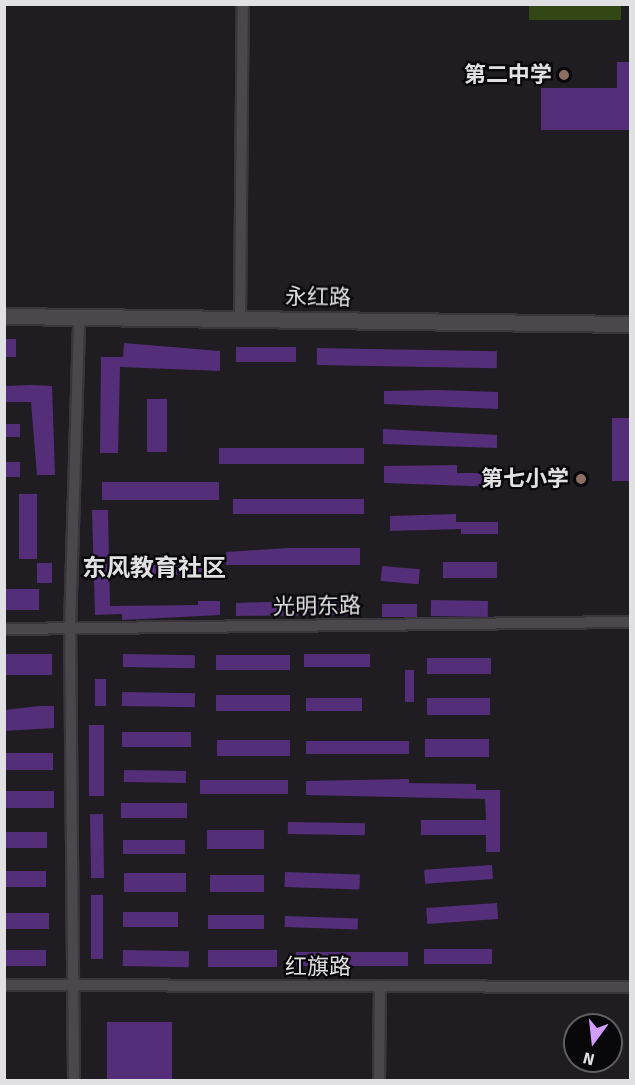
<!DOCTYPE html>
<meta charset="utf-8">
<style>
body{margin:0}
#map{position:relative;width:635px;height:1085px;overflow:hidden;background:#1f1c22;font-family:Signika,"Noto Sans SC",sans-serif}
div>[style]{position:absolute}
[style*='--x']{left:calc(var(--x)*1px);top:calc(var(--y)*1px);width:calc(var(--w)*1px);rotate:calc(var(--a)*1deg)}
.green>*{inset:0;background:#334714;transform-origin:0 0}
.building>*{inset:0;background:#542e78;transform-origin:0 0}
.roads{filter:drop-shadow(2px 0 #39373b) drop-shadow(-2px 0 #39373b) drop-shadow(0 2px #39373b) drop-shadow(0 -2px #39373b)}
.street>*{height:10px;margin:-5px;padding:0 5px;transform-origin:5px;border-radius:5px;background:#4a474d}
.secondary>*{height:15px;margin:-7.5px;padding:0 7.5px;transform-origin:7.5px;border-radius:7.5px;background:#4a474d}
.dots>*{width:16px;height:16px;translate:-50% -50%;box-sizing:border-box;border:3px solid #080709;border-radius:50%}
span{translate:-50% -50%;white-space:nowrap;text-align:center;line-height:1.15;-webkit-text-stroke:4.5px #080709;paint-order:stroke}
.poi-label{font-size:22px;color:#e1e0e3;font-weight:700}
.right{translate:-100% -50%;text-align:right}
.street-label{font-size:22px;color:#e1e0e3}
.neighbourhood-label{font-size:24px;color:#e1e0e3;font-weight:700}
.frame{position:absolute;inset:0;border:6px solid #e1e0e3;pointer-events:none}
.north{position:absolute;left:563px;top:1013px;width:60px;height:60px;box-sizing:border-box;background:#080709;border:2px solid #5f5e60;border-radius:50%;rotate:195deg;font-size:16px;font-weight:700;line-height:24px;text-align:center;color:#e1e0e3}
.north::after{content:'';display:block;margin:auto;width:21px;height:27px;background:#d29dfd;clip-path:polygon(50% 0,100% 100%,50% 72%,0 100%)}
</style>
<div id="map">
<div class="green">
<i style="left:529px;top:5px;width:92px;height:15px"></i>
</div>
<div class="building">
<i style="clip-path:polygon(617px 62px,630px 62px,630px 130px,541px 130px,541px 88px,617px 88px)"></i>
<i style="left:4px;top:339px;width:12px;height:18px"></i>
<i style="clip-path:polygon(124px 343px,220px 351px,220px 371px,120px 367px,118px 453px,100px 453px,101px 357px,123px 357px)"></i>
<i style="left:236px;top:347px;width:60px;height:15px"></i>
<i style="left:317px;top:348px;width:180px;height:17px;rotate:1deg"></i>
<i style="clip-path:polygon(31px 385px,52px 386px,55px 475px,37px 475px,31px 402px,4px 402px,4px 386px)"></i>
<i style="clip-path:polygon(437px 390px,498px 392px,498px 409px,384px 404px,384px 391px)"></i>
<i style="left:147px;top:399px;width:20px;height:53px"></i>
<i style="left:612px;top:418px;width:18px;height:63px"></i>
<i style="left:4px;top:424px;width:16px;height:13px"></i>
<i style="clip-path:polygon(383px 429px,497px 435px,497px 448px,383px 444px)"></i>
<i style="left:219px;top:448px;width:145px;height:16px"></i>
<i style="left:4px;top:462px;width:16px;height:15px"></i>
<i style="clip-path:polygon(457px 465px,457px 473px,498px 473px,498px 487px,384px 483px,384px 466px)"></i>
<i style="left:102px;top:482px;width:117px;height:18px"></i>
<i style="left:19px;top:494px;width:18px;height:65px"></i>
<i style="left:233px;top:499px;width:131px;height:15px"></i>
<i style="clip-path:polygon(92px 510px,108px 510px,110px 606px,198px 605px,198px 601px,220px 601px,220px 615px,122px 620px,122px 614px,95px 615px)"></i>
<i style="clip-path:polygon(456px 514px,456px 522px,498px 522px,498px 534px,461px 534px,461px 529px,390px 531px,390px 516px)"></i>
<i style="clip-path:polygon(288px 548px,360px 548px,360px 565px,226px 565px,226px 552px)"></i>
<i style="left:213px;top:562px;width:13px;height:80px;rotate:90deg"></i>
<i style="left:443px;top:562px;width:54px;height:16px"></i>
<i style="left:37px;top:563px;width:15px;height:20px"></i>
<i style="left:382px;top:566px;width:38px;height:15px;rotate:5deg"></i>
<i style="left:4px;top:589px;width:35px;height:21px"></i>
<i style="clip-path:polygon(358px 599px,358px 615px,236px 616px,236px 603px)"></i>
<i style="left:431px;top:600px;width:57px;height:16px;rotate:1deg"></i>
<i style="left:382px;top:604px;width:35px;height:13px"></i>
<i style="left:4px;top:654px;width:48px;height:21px"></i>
<i style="left:123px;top:654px;width:72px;height:13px;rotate:1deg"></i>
<i style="left:370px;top:654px;width:13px;height:66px;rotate:90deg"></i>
<i style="left:216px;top:655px;width:74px;height:15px"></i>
<i style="left:427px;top:658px;width:64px;height:16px"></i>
<i style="left:405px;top:670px;width:9px;height:32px"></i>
<i style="left:95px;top:679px;width:11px;height:27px"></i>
<i style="left:122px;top:692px;width:73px;height:14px;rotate:1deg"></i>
<i style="left:216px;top:695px;width:74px;height:16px"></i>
<i style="left:362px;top:698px;width:13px;height:56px;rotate:90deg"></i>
<i style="left:490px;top:698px;width:17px;height:63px;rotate:90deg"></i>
<i style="clip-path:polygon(39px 706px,54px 706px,54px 728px,4px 731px,4px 710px)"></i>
<i style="left:89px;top:725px;width:15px;height:71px"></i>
<i style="left:122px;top:732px;width:69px;height:15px"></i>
<i style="left:489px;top:739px;width:18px;height:64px;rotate:90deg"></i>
<i style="left:290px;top:740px;width:16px;height:73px;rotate:90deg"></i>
<i style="left:409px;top:741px;width:13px;height:103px;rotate:90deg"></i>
<i style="left:4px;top:753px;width:49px;height:17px"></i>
<i style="left:124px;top:770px;width:62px;height:12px;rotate:1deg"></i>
<i style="clip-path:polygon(409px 779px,409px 783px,476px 784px,476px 790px,500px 790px,500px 852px,486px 852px,486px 835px,421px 835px,421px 820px,486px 820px,485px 799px,306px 795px,306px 781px)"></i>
<i style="left:200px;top:780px;width:88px;height:14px"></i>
<i style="left:4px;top:791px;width:50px;height:17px"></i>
<i style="left:187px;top:803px;width:15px;height:66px;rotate:90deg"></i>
<i style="left:103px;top:814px;width:64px;height:13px;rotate:89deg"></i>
<i style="left:288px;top:822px;width:77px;height:12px;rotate:1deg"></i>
<i style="left:207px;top:830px;width:57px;height:19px"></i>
<i style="left:4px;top:832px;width:43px;height:16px"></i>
<i style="left:123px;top:840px;width:62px;height:14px"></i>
<i style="left:492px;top:865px;width:14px;height:68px;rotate:86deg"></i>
<i style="left:4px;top:871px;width:42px;height:16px"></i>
<i style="left:285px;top:872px;width:75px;height:15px;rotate:2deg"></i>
<i style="left:124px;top:873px;width:62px;height:19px"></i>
<i style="left:210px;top:875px;width:54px;height:17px"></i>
<i style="left:91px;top:895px;width:12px;height:64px"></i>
<i style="left:497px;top:903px;width:16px;height:71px;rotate:86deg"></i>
<i style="left:178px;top:912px;width:15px;height:55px;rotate:90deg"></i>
<i style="left:49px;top:913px;width:16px;height:45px;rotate:90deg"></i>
<i style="left:208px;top:915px;width:56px;height:14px"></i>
<i style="left:285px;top:916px;width:73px;height:11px;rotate:2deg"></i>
<i style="left:492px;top:949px;width:15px;height:68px;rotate:90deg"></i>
<i style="left:4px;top:950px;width:42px;height:16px"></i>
<i style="left:123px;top:950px;width:66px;height:16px;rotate:1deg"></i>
<i style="left:208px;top:950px;width:69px;height:17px"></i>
<i style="left:296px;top:952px;width:112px;height:14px"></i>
<i style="left:107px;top:1022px;width:65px;height:58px"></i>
</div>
<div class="roads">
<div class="street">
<i style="--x:240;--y:319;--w:315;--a:-89.5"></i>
<i style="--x:4;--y:629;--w:626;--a:-0.64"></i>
<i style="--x:4;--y:985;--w:626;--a:0.18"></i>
<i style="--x:74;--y:1080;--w:452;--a:-90.5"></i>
<i style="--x:70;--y:628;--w:311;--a:-88.3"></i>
<i style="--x:379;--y:1080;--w:94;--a:-89.4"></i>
</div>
<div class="secondary">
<i style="--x:4;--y:316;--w:626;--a:0.73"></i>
</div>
</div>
<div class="dots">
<i style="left:564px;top:75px;background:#8d6e63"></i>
<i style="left:581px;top:479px;background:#8d6e63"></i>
</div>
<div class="poi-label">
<span class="right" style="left:552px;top:75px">第二中学</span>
<span class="right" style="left:569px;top:479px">第七小学</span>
</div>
<div class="street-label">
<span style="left:318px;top:297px;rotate:1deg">永红路</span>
<span style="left:317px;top:606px;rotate:-1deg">光明东路</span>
<span style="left:318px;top:967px">红旗路</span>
</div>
<div class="neighbourhood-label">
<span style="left:154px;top:569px">东风教育社区</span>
</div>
<div class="frame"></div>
<div class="north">N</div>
</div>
